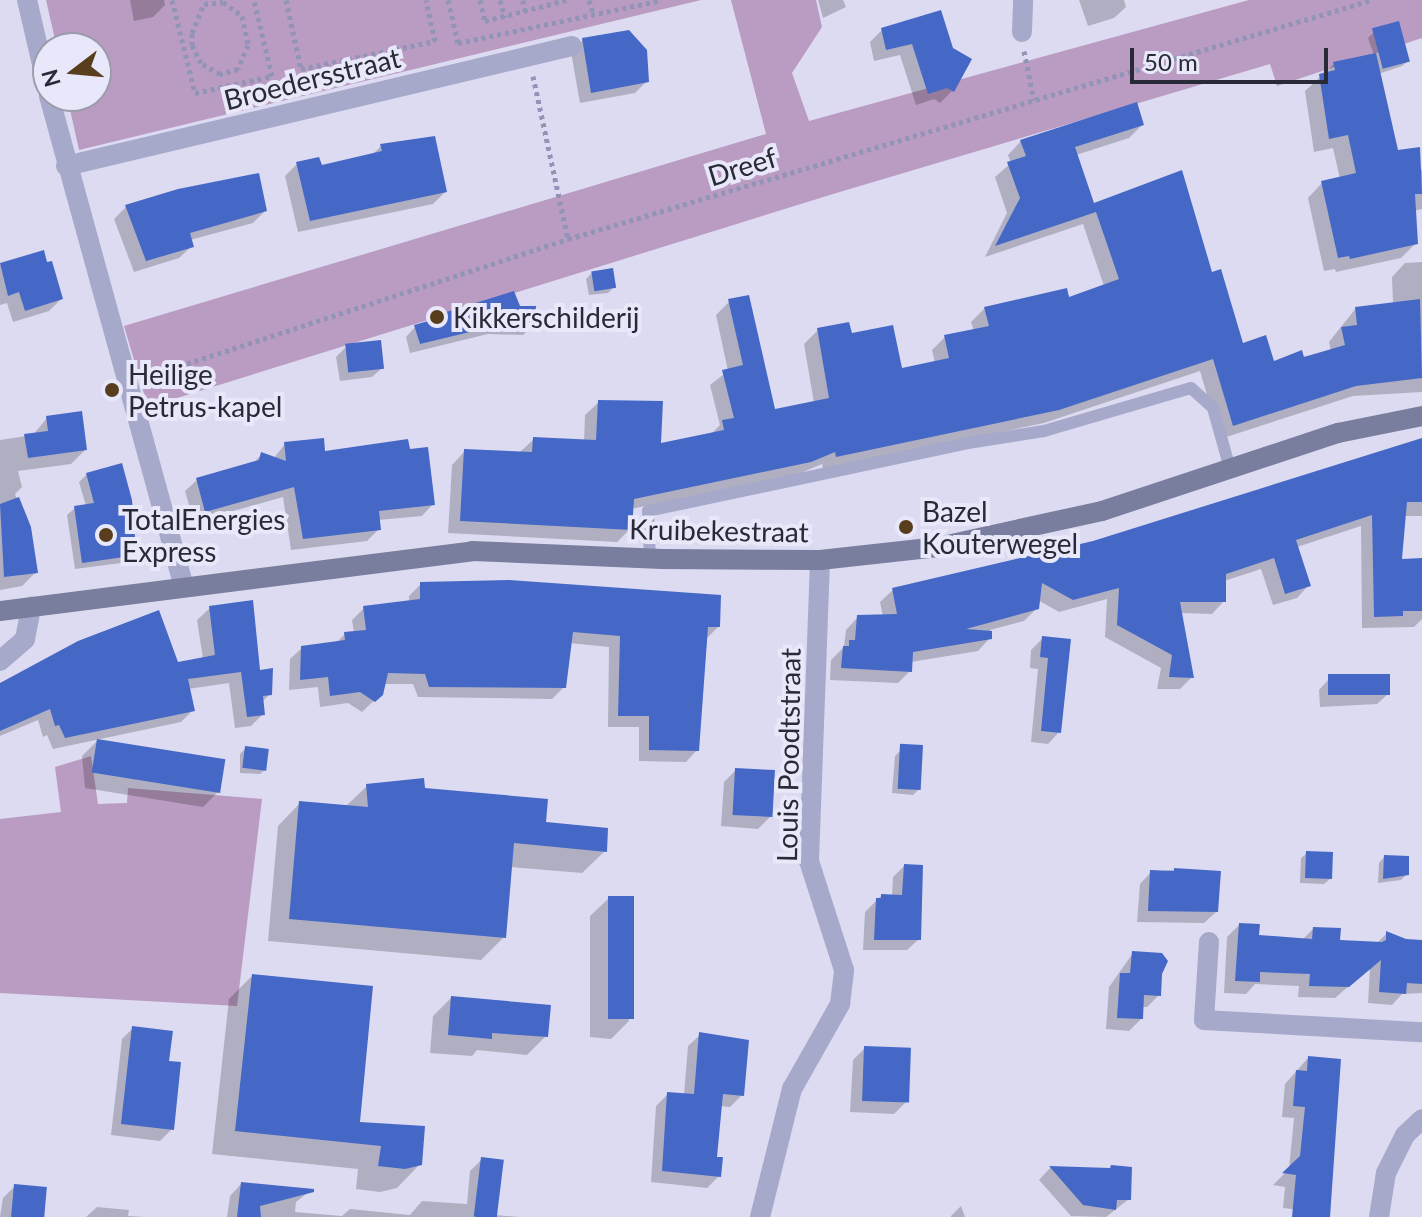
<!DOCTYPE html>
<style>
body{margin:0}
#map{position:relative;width:1422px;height:1217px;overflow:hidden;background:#dcdbf2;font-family:Lato,sans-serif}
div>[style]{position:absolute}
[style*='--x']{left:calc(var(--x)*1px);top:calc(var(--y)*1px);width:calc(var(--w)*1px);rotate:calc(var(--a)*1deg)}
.green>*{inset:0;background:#ba9bc1}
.shadow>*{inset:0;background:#0003}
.building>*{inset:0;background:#4568c6;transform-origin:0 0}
.path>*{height:5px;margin-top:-2.5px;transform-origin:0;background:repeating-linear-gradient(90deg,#9194b6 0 4px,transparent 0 8px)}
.lane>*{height:12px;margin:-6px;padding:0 6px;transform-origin:6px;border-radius:6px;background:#a7a9ca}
.street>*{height:20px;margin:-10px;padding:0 10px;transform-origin:10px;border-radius:10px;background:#a7a9ca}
.secondary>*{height:20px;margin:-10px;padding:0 10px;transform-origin:10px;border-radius:10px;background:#797e9e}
.dots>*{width:22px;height:22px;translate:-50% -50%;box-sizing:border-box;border:4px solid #e8e8fa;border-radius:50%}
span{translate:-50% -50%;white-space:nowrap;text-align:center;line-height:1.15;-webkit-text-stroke:8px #e8e8fa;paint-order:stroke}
.street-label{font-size:28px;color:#282b37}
.poi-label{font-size:28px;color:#282b37}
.left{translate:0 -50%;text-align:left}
.north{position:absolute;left:32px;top:32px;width:80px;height:80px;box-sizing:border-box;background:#e8e8fa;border:2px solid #9b9cac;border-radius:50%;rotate:254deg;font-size:22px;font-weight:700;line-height:32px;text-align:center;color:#282b37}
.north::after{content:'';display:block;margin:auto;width:28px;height:36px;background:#583e1d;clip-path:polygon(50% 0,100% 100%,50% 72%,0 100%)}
.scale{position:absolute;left:1130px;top:48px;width:198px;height:36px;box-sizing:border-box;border:4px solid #282b37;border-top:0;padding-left:10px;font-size:24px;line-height:28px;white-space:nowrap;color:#282b37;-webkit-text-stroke:6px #e8e8fa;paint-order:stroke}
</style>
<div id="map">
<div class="green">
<i style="clip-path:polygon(46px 0,701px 0,79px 150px,67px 96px,96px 96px,96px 48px,57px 48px)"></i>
<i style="clip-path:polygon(731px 0,816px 0,822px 27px,792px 73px,809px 121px,1249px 0,1422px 0,1422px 38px,1277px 86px,1270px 64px,833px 194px,148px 407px,124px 326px,766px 134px)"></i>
<i style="clip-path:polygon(91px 756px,98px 804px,127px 803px,128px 788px,262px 799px,237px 1006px,0 993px,0 819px,61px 812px,55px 767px)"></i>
</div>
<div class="shadow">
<i style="clip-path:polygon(130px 0,164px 0,165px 5px,153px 17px,134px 21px)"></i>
<i style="clip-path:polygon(818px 0,843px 0,846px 7px,823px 18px)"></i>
<i style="clip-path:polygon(1079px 0,1124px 0,1126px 7px,1114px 18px,1088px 26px)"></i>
<i style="clip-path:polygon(939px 13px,952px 91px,940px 103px,934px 99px,916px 105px,900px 55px,874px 61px,870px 42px,882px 30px)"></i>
<i style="clip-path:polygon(1374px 32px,1408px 61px,1402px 66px,1378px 74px,1396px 152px,1422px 170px,1422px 209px,1414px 211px,1416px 243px,1401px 258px,1336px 272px,1335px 269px,1324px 271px,1308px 198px,1322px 183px,1340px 179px,1333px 148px,1314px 152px,1305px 91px,1334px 64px,1374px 55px,1368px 38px)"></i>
<i style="clip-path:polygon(583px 40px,647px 81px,635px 93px,580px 103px,571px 52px)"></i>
<i style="clip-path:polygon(1142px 125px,1129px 138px,1076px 155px,1092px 206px,1210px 274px,1241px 345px,1273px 363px,1331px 351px,1329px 342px,1356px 308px,1393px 304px,1392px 277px,1405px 263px,1422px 262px,1422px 392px,1353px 396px,1220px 439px,1200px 371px,1044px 423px,823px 469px,822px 464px,796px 475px,631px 509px,630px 529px,617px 542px,448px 533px,452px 465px,465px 451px,520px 452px,534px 439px,584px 442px,585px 415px,599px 402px,659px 446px,710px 435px,720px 425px,710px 385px,728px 371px,716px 315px,730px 301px,773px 411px,814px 403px,804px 344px,818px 330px,850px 336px,900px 370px,935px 363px,932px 350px,945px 337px,974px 331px,971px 322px,985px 308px,1068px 299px,1104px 286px,1083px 224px,985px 257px,1007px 213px,995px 177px,1011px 163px,1008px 155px,1021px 141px)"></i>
<i style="clip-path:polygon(381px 146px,445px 192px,433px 204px,298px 232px,285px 176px,297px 164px,320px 167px,371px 156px)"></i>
<i style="clip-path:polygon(126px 207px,265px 211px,253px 223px,190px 240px,192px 246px,179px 258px,134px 272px,114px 219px)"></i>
<i style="clip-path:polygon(42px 252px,61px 299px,49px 311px,13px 322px,7px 303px,0 305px,0 265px)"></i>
<i style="clip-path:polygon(592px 273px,614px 287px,608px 293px,589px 295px,586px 279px)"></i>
<i style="clip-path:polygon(518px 308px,533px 326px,523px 335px,488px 334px,410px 353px,406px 337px,415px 327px)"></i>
<i style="clip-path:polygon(346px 347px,382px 368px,372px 377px,340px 381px,336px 357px)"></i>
<i style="clip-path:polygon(47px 418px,85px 450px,71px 464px,18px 471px,22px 487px,15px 494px,29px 528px,36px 572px,22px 586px,0 590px,0 440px,33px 435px)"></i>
<i style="clip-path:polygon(1422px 440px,1422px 516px,1403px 516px,1399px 561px,1422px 560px,1422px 619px,1414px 627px,1362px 628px,1361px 526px,1297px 547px,1309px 585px,1297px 598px,1273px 605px,1261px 569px,1224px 581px,1224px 601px,1212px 614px,1180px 613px,1192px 677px,1180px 689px,1157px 689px,1161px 668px,1105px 637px,1107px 599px,1059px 612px,1038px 600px,1037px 608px,1024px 621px,990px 630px,990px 638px,978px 651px,911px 662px,910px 671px,898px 683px,830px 680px,831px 660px,844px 647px,846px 630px,858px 617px,883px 617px,880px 602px,893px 590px,1093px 543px)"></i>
<i style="clip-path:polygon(285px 444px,323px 453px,433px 504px,422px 516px,378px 520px,379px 529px,367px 541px,291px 550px,283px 497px,194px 522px,185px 491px,197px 480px,253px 463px,261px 455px,273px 459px)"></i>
<i style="clip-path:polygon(87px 474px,129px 555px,121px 563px,75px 569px,67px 515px,75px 508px,86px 506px,79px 482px)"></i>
<i style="clip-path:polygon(421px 584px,718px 627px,707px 638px,697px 750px,686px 762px,639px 761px,639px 727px,608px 727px,609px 647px,569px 643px,564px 687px,552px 699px,418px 697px,413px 684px,383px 684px,381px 694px,362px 712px,348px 703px,320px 707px,318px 687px,289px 690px,290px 659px,302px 648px,336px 643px,345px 634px,354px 633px,352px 620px,364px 608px,409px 603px,409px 596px)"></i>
<i style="clip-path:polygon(210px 608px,259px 672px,270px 694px,262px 702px,263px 714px,251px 726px,235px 728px,229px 683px,188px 689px,193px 710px,181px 722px,53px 749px,47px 735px,43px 737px,38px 720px,0 736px,0 686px,203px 659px,197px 620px)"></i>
<i style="clip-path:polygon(1043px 638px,1069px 640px,1059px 732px,1048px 744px,1031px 742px,1038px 669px,1030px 668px,1031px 650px)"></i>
<i style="clip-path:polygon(1329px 679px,1388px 694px,1377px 704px,1320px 707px,1319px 690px)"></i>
<i style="clip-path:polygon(97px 741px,218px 792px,203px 807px,85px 788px,82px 756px)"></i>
<i style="clip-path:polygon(246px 748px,266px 769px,260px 774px,240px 773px,240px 754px)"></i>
<i style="clip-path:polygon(901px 750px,919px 789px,913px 795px,892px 793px,895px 756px)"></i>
<i style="clip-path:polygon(736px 770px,770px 817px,758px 829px,721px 826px,724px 782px)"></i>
<i style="clip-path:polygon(367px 786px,424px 790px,544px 824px,605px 851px,582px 873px,510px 867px,504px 937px,481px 960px,268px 941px,278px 826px,300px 803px,345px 807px)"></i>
<i style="clip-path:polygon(1307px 853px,1330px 879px,1324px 884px,1300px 883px,1301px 858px)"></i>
<i style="clip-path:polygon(1384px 857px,1407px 874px,1401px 880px,1378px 883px,1379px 863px)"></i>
<i style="clip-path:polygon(904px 866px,919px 939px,907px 950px,863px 950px,865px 912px,881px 896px,892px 896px,893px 877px)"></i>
<i style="clip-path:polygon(1174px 870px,1216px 912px,1204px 923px,1137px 922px,1140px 884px,1151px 872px)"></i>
<i style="clip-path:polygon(609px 898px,629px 1021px,611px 1039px,590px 1037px,590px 916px)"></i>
<i style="clip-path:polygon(1239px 925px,1257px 937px,1302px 940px,1313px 929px,1338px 942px,1376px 944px,1387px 933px,1406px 941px,1422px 942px,1422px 993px,1402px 994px,1392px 1005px,1368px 1003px,1370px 968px,1335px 998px,1298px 997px,1299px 986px,1255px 984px,1246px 994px,1224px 993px,1227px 937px)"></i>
<i style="clip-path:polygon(1133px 953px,1159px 995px,1147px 1007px,1141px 1007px,1141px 1019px,1129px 1031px,1106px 1029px,1109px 987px)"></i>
<i style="clip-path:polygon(252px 976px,358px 1124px,420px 1164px,397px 1188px,380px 1192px,356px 1189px,358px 1169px,212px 1154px,229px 999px)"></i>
<i style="clip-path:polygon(451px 998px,546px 1036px,527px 1055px,477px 1050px,472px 1056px,430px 1053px,433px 1016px)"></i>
<i style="clip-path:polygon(133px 1028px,172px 1129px,160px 1141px,111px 1135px,122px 1039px)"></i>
<i style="clip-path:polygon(700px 1035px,742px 1095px,730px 1107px,720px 1106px,715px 1158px,719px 1176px,707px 1188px,651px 1182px,656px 1106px,668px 1094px,684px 1095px,688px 1046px)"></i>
<i style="clip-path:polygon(865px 1048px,906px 1102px,894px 1114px,850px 1112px,853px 1060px)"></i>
<i style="clip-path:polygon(1308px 1058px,1317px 1212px,1283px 1208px,1285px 1187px,1273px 1185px,1289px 1169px,1294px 1118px,1282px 1117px,1285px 1084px)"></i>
<i style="clip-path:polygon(482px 1159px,495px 1215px,520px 1217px,227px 1217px,230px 1196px,241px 1184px,310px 1191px,296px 1202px,295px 1212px,342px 1216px,350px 1209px,410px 1215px,422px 1201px,467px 1204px,470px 1171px)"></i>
<i style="clip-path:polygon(1050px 1168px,1108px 1170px,1129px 1199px,1106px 1217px,1071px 1216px,1039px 1180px)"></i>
<i style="clip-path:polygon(15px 1186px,43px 1217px,0 1217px,3px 1198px)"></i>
<i style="clip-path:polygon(961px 1206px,965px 1217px,951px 1217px,951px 1216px)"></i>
<i style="clip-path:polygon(97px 1207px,129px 1210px,128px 1216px,145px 1217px,86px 1217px)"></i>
</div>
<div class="building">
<i style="clip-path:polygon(941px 10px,953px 48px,972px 59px,954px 92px,947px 88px,928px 94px,912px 44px,886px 50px,881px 28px)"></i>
<i style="left:1399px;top:21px;width:42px;height:28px;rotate:75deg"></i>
<i style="clip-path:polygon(629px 30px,647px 50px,649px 82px,591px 93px,582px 38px)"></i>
<i style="clip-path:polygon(1376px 53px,1398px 150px,1420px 147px,1422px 194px,1415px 194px,1418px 244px,1350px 259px,1349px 256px,1338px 258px,1321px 181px,1356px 173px,1348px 135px,1329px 139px,1319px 74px,1335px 70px,1333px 62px)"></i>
<i style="clip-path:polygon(1137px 102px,1144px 125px,1075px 147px,1094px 203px,1182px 170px,1212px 272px,1221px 269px,1243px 343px,1266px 335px,1274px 361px,1302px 350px,1304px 357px,1345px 345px,1341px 327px,1357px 325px,1355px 307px,1420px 299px,1422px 378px,1356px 386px,1233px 426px,1213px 359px,1059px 410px,836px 457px,835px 452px,811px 462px,634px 499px,632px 530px,460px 521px,464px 449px,532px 452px,533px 437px,596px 440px,598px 400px,663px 401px,661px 443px,724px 430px,722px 420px,734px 418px,722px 370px,743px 365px,728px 299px,749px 295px,775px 409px,829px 398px,817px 328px,849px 322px,852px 333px,893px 325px,902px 368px,949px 358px,944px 335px,989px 326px,984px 307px,1067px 288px,1069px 297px,1119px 279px,1096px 212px,995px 246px,1020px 198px,1007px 162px,1026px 156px,1020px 140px)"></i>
<i style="clip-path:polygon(435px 136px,447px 192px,310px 221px,296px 162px,319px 157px,322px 165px,382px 151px,380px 144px)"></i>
<i style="clip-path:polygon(259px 173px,267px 211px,190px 233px,194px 247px,146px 261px,125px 205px,178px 189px)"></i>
<i style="clip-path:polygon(44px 250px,47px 262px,52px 261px,63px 299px,25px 311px,19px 292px,8px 296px,0 263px)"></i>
<i style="left:613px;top:268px;width:20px;height:22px;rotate:81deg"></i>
<i style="clip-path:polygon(514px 291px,520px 306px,536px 306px,535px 326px,499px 325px,420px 344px,414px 325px,428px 321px,427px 318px)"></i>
<i style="left:381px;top:340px;width:29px;height:36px;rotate:84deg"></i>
<i style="clip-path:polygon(82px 411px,87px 450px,28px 458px,24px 434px,48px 431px,46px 416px)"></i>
<i style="clip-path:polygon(324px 438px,325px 451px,408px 439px,410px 449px,428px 447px,435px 505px,379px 511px,381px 530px,303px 539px,294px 487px,205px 512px,196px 478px,259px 460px,261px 452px,286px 461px,284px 442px)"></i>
<i style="clip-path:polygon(1422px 438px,1422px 502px,1407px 502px,1402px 559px,1422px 558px,1422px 611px,1403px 611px,1403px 616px,1374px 617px,1372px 515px,1296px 540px,1311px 586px,1285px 594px,1274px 558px,1226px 574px,1226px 602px,1180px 602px,1194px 678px,1169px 677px,1172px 655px,1117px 625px,1119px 588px,1073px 600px,1042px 583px,1039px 609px,966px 629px,992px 631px,992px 639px,913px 652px,912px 672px,841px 668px,843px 646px,849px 646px,849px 640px,855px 640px,857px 615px,897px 614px,892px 588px,1093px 541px)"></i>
<i style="clip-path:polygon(122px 463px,132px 500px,136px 549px,131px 556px,82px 563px,74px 506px,94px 503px,86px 473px)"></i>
<i style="clip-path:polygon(19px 497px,31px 527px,38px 573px,4px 577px,0 504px)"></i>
<i style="clip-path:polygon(509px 580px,721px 595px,720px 627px,708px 627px,699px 751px,649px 750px,649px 716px,618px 716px,620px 636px,573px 632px,566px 688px,429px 687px,425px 674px,388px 673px,383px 695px,375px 702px,360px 692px,330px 696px,328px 677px,300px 680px,301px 646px,345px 640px,344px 632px,366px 630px,363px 606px,420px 599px,420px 582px)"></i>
<i style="clip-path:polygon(253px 600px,260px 670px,273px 668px,272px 695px,263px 696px,265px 715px,247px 717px,241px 672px,188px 679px,195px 711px,65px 738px,59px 725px,55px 726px,50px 709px,0 731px,0 683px,78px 641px,159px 610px,178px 662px,215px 655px,209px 606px)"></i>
<i style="clip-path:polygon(1042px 636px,1071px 639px,1061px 733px,1041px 731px,1048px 658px,1040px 657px)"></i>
<i style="left:1390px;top:674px;width:21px;height:62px;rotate:90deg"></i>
<i style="left:97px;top:739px;width:130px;height:34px;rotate:9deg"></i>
<i style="left:923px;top:745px;width:45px;height:23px;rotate:93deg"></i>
<i style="left:245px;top:746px;width:24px;height:22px;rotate:7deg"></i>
<i style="left:735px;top:768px;width:40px;height:47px;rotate:3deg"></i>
<i style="clip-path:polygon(424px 778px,425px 788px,548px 799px,546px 822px,608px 828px,607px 852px,514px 843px,506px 938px,289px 919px,299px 801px,368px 807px,366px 784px)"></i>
<i style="left:1306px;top:851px;width:27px;height:27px;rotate:2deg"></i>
<i style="clip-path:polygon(1384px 855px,1409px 856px,1409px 875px,1383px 879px)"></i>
<i style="clip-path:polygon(904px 864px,923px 865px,921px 940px,874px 940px,876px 898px,881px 898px,881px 894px,902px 895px)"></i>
<i style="clip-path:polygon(1174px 868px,1221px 871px,1218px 912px,1148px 911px,1150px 870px,1174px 871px)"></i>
<i style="left:608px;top:896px;width:26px;height:123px"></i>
<i style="clip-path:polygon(1239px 923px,1260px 924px,1259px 935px,1312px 939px,1313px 927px,1341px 928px,1340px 940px,1382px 942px,1386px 940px,1386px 931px,1406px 939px,1422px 940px,1422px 984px,1407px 983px,1406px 994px,1379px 992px,1381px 960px,1349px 987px,1309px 986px,1310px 974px,1260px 972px,1260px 982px,1235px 981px)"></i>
<i style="clip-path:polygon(1132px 951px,1162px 953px,1168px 961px,1162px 974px,1161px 996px,1144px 995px,1143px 1019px,1117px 1018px,1120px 973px,1130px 973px)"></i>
<i style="clip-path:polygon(252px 974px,373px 986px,360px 1122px,425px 1126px,422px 1165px,405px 1169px,378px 1166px,381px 1146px,235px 1131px)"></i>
<i style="clip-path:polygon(451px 996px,551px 1005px,548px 1037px,492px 1033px,492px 1039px,448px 1035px)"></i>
<i style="clip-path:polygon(132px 1026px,173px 1031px,169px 1061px,181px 1062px,174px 1130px,121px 1124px)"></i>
<i style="clip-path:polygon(699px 1032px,749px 1040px,744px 1096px,723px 1094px,717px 1157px,723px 1157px,721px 1177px,662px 1171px,667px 1092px,694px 1094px)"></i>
<i style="left:864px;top:1046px;width:47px;height:55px;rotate:2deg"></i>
<i style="clip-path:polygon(1308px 1056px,1341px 1059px,1330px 1217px,1292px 1217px,1296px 1175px,1282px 1173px,1300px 1156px,1305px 1107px,1293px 1106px,1296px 1070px,1307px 1071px)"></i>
<i style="left:481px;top:1157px;width:23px;height:60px;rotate:7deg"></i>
<i style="clip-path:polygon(1111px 1165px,1132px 1167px,1131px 1200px,1117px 1200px,1116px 1210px,1083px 1205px,1049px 1166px,1110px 1168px)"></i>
<i style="clip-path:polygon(241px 1182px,314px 1189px,314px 1192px,260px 1206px,261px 1217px,237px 1217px)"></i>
<i style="left:14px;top:1184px;width:33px;height:33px;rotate:5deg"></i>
</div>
<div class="path">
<i style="--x:172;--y:0;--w:96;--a:76.1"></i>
<i style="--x:195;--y:93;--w:79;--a:-12.4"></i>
<i style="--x:272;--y:76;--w:78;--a:-103.3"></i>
<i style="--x:286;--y:0;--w:71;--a:77.7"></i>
<i style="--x:301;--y:69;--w:137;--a:-11.8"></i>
<i style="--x:435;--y:41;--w:42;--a:-102.4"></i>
<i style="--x:448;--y:0;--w:44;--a:76.9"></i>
<i style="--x:458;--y:43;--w:208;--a:-11.9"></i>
<i style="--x:480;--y:0;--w:22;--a:77"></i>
<i style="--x:485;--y:21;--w:84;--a:-14.5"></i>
<i style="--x:500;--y:0;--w:18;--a:74"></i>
<i style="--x:523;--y:0;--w:11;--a:80"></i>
<i style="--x:589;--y:0;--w:14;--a:73"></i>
<i style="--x:223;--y:2;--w:24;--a:36"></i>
<i style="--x:242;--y:16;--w:30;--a:78"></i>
<i style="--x:248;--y:45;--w:26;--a:113"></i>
<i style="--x:238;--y:69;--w:19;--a:164"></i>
<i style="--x:220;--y:74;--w:22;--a:-150"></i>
<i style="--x:201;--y:63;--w:20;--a:-117"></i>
<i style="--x:192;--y:45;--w:12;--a:-90"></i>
<i style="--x:192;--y:33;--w:31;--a:-68"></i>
<i style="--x:204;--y:4;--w:19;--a:-6"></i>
<i style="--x:1024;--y:51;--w:50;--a:78.5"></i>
<i style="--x:533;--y:76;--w:167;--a:77.9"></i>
<i style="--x:149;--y:376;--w:441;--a:-18.1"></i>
<i style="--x:568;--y:239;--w:838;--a:-16.57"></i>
</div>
<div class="lane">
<i style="--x:650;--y:558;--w:47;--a:-92.4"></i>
<i style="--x:648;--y:511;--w:327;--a:-12"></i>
<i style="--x:968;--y:443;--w:77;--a:-9"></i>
<i style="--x:1044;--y:431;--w:153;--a:-16.3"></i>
<i style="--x:1191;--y:388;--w:30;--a:42"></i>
<i style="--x:1213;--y:408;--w:63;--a:74.4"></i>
</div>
<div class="street">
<i style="--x:27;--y:0;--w:92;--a:76.9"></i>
<i style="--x:1022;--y:32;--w:32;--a:-88"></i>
<i style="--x:49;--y:96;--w:509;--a:74.63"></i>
<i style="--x:66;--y:166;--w:520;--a:-13.34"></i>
<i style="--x:0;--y:661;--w:33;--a:-41"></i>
<i style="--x:25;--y:639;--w:33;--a:-79"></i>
<i style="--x:1209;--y:942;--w:78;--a:93.7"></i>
<i style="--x:1204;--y:1020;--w:218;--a:3.2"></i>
<i style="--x:760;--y:1217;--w:132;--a:-76"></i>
<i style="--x:792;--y:1089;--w:98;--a:-60.5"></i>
<i style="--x:840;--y:1004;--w:34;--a:-83"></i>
<i style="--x:844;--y:970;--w:114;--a:-107.8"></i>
<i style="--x:809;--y:861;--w:301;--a:-87.9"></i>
<i style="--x:1379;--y:1217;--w:45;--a:-81"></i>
<i style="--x:1386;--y:1173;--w:42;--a:-63.4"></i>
<i style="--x:1405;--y:1135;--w:23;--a:-43"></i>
</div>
<div class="secondary">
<i style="--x:0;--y:611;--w:476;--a:-7.2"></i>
<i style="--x:472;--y:551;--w:190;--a:2.4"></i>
<i style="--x:662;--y:559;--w:158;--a:0.4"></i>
<i style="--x:820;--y:560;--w:119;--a:-6.3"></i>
<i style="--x:938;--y:547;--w:168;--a:-12.4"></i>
<i style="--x:1102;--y:511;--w:249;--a:-18.3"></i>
<i style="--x:1338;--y:433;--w:86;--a:-11.4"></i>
</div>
<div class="dots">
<i style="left:437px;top:317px;background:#583e1d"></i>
<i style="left:112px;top:390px;background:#583e1d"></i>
<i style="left:906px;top:527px;background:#583e1d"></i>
<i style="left:106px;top:535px;background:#583e1d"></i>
</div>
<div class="street-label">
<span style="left:312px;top:78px;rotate:-14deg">Broedersstraat</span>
<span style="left:742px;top:166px;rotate:-17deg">Dreef</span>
<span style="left:719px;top:530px;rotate:1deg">Kruibekestraat</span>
<span style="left:788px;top:755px;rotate:-89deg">Louis Poodtstraat</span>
</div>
<div class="poi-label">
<span class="left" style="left:453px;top:317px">Kikkerschilderij</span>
<span class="left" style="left:128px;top:390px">Heilige<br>Petrus-kapel</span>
<span class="left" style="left:922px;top:527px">Bazel<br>Kouterwegel</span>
<span class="left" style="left:122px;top:535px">TotalEnergies<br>Express</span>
</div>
<div class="north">N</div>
<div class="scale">50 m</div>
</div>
